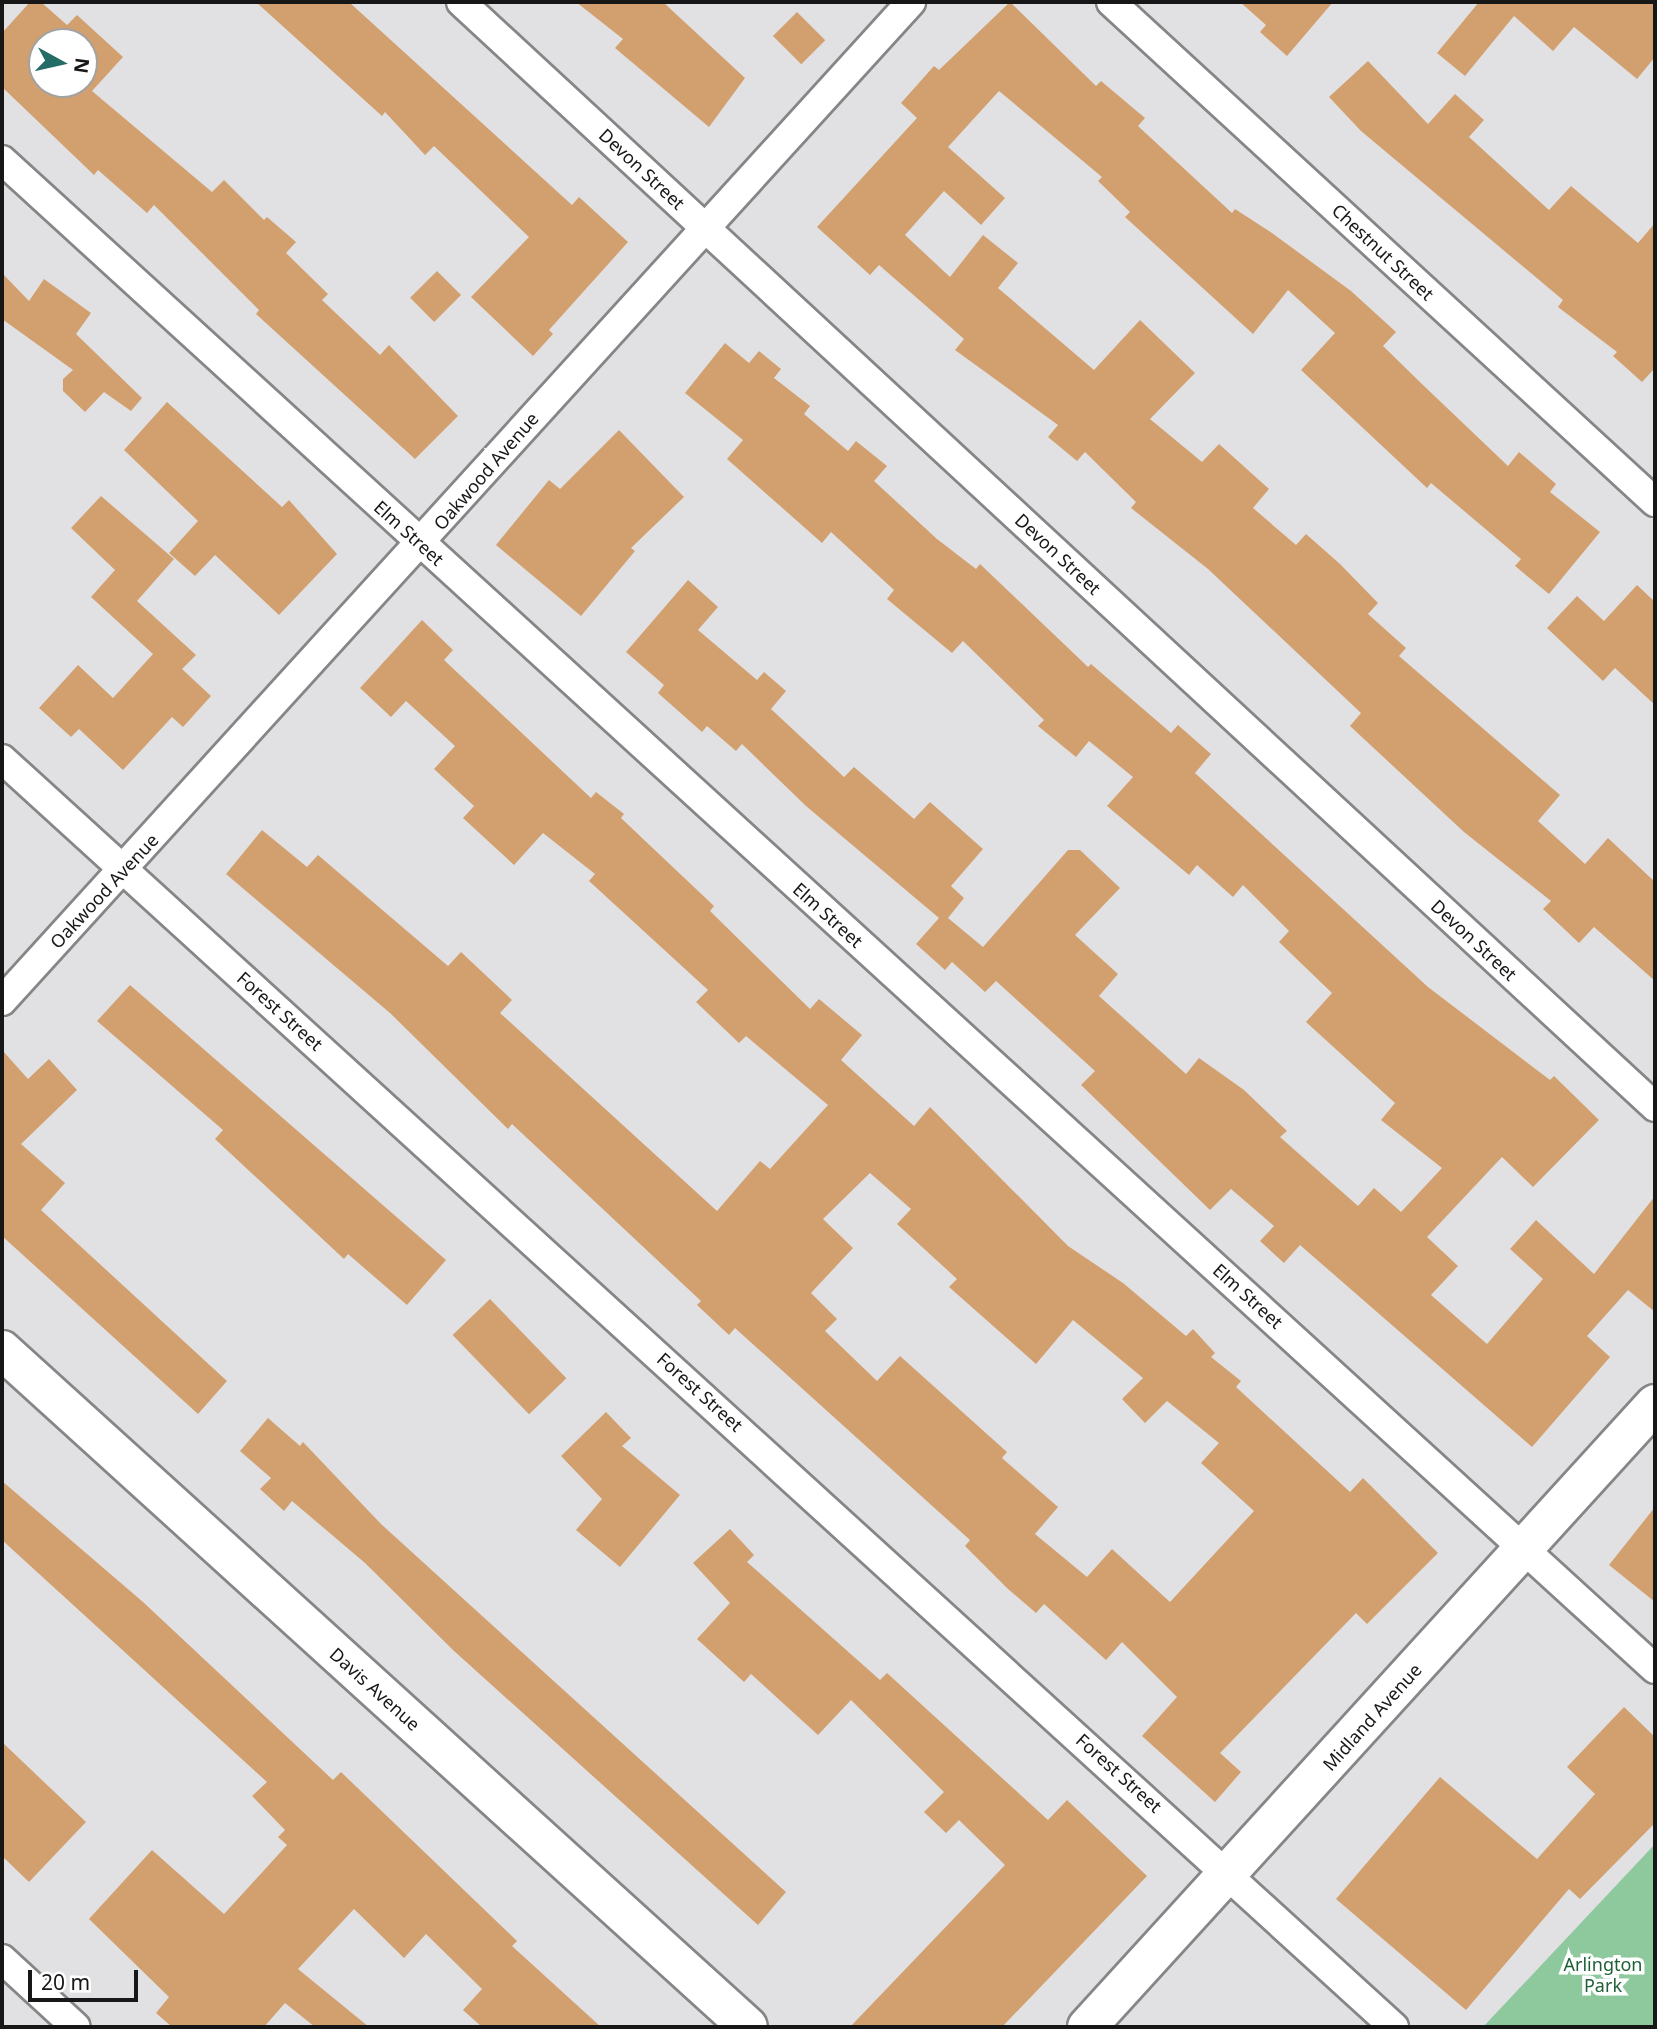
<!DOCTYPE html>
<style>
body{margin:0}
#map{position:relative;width:1657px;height:2029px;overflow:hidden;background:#e1e1e4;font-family:"Noto Sans",sans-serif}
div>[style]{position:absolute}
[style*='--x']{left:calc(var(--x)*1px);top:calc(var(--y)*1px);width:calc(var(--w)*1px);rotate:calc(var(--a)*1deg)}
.green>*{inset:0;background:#8dc99d}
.building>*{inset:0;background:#d2a06f;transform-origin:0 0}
.roads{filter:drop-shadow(2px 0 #868688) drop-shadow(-2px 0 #868688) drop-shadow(0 2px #868688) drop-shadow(0 -2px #868688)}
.street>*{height:28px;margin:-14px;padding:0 14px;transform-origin:14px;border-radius:14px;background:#fff}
.secondary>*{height:38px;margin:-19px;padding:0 19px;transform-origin:19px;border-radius:19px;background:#fff}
span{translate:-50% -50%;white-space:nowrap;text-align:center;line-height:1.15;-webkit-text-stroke:7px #fff;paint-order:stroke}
.street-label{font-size:18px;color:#171718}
.park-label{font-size:18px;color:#1f6037}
.frame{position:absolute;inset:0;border:4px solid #171718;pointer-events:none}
.north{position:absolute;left:28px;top:28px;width:70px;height:70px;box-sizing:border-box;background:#fff;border:2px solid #a2a2a3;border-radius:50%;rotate:98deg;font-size:19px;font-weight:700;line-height:28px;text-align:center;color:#171718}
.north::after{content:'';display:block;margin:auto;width:24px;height:32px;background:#246d66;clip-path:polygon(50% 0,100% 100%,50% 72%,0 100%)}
.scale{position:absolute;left:28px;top:1970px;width:110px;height:32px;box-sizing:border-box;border:4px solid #171718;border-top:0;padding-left:9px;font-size:21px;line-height:24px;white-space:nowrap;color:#171718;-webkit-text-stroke:5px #fff;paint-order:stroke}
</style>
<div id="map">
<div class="green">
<i style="clip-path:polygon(1655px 1844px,1655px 2027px,1483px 2027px)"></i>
</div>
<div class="building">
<i style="clip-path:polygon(evenodd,30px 2px,41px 2px,67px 25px,77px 15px,123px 57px,92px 91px,212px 192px,224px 180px,264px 220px,267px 217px,296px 242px,286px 253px,328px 294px,322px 300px,380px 355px,389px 345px,458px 416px,415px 459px,256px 314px,259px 310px,154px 205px,147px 213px,98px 170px,94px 175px,2px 87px,2px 33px,30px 2px,42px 42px,84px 42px,84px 84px,42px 84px,42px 42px)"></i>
<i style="clip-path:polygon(256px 2px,349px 2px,572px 205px,579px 197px,628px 242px,549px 330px,553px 334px,533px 356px,471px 297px,529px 237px,434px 146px,425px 155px,385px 112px,382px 116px)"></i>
<i style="clip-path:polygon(576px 2px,663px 2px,745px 78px,709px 127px,615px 48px,623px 39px)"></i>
<i style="clip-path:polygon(1010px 2px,1096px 86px,1101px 81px,1145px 118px,1138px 126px,1232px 213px,1235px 209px,1272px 233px,1351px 291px,1396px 332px,1383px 346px,1423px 385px,1508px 466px,1519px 452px,1556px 484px,1550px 492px,1600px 532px,1549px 594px,1515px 566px,1521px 559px,1431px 483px,1427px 488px,1301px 370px,1335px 333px,1288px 290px,1253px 334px,1125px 217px,1130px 212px,1098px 181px,1102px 177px,999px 91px,948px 147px,1005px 198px,981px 225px,944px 191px,905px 235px,950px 277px,983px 235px,1018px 263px,998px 288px,1094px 370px,1140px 320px,1195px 373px,1150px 419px,1202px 462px,1219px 444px,1269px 489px,1253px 508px,1296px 545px,1306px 534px,1340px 564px,1378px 603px,1368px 614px,1406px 648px,1399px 656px,1560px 795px,1538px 821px,1585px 864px,1608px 838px,1655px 882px,1655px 981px,1594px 927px,1579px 943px,1543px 909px,1551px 901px,1464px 832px,1350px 726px,1361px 713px,1208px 569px,1131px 508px,1136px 502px,1085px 452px,1077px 461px,1048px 437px,1058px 425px,955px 350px,964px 339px,879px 265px,870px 275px,817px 227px,917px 118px,901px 103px,934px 66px,939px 70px)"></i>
<i style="clip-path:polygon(1240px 2px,1333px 2px,1287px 56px,1260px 32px,1266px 25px)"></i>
<i style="clip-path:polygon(1479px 2px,1655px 2px,1655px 57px,1637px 79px,1574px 27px,1553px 51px,1514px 16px,1465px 76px,1437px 53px)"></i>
<i style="left:797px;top:12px;width:40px;height:34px;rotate:45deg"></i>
<i style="clip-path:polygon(1368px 61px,1428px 124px,1455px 94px,1484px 120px,1469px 137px,1549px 210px,1571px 186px,1638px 243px,1655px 223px,1655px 368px,1642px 382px,1613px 356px,1617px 352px,1558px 307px,1563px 300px,1361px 131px,1329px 97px)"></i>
<i style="left:437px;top:271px;width:34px;height:38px;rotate:45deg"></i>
<i style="clip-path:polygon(2px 273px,29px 301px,44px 279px,91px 313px,76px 334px,142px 398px,131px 411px,104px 392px,85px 412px,63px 391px,63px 379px,73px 370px,2px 319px)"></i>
<i style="clip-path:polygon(725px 343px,749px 363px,759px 351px,781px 369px,774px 378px,810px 406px,804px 414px,848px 451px,856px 441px,887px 466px,874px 481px,937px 539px,976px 569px,980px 564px,1088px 667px,1091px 664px,1171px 733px,1178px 725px,1211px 754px,1195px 773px,1428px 987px,1550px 1080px,1554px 1076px,1599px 1120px,1533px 1187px,1502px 1157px,1427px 1237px,1458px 1266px,1431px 1295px,1487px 1344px,1543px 1279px,1510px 1249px,1536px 1220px,1594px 1274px,1655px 1196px,1655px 1312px,1628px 1290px,1587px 1336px,1610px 1357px,1532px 1447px,1300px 1245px,1284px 1263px,1260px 1241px,1274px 1226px,1231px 1189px,1210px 1210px,1081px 1085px,1095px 1071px,996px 981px,985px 992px,952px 962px,945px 970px,916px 944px,939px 918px,806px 806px,742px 744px,736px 751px,707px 726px,702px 732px,658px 693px,664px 685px,626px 652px,688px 580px,718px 607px,698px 630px,757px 680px,764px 672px,786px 691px,771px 709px,844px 777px,854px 767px,914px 819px,930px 802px,983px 849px,951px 886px,964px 898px,948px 918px,983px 947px,1068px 850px,1080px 850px,1120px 888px,1075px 935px,1118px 974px,1099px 996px,1186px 1074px,1199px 1058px,1244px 1090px,1287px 1131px,1280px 1137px,1358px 1206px,1374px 1188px,1401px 1212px,1442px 1168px,1381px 1120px,1395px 1103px,1306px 1022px,1332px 993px,1279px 942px,1289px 931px,1243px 885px,1233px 897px,1197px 865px,1189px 875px,1107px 806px,1133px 777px,1089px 741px,1076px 757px,1038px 726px,1044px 720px,963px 641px,952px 653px,887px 599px,894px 590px,831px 532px,822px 543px,727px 459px,743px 440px,685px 393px)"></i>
<i style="clip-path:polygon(167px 402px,282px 507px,289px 500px,337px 554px,279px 615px,215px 555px,195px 576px,169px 553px,198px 521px,124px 450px)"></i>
<i style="clip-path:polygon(619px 430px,684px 497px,631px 548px,635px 551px,581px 616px,496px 545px,549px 480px,560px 489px)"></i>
<i style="clip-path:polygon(101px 496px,174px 559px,137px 601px,196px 655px,182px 669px,211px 696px,183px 727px,172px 717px,123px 770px,79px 729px,71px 737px,39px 708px,78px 665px,113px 698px,153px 654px,91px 597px,115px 570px,71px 528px)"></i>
<i style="clip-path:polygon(1637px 585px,1655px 602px,1655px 705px,1615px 668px,1603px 681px,1547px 628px,1577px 596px,1604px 621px)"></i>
<i style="clip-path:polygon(evenodd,422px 620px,453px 650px,444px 660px,591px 798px,596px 792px,624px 814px,621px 818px,714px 906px,710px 911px,810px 1009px,819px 999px,862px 1035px,841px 1060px,914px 1126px,930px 1107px,1068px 1246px,1123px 1283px,1186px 1336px,1193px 1329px,1215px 1353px,1211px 1357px,1241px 1381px,1236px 1387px,1350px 1492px,1363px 1478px,1438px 1553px,1367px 1624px,1356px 1613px,1220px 1753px,1241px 1772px,1215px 1802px,1142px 1736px,1177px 1697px,1122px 1642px,1106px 1660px,1044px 1604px,1036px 1613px,1008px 1589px,965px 1546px,970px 1540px,735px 1328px,729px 1335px,697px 1305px,701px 1301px,512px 1124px,508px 1129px,390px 1013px,226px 874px,262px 830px,307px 867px,318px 855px,448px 966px,461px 952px,512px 1000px,500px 1013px,717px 1211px,760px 1161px,770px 1169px,828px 1105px,746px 1036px,739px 1043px,696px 1002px,708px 990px,589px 881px,595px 874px,543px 833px,514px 865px,463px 818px,474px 806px,434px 769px,455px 746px,406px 701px,391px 717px,360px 688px,422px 620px,870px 1173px,911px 1209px,897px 1224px,957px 1279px,949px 1287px,1036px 1364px,1073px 1320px,1143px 1378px,1122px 1399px,1145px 1423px,1167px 1401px,1219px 1443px,1201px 1463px,1254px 1511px,1170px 1602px,1112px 1549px,1087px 1577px,1035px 1534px,1058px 1507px,1002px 1458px,1007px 1452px,900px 1356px,877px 1381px,825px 1331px,837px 1319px,811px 1293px,853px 1248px,823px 1219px,870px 1173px)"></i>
<i style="clip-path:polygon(130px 985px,446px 1260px,407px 1305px,348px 1254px,344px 1259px,215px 1139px,223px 1130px,97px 1021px)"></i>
<i style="clip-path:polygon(2px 1050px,28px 1079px,49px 1059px,77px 1090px,21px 1144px,65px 1183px,41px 1210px,227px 1381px,198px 1414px,2px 1236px)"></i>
<i style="left:490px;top:1299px;width:110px;height:52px;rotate:46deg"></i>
<i style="clip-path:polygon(606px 1412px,631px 1438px,622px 1446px,680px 1495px,620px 1567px,576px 1530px,602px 1499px,561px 1456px)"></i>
<i style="clip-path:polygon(268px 1418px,300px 1446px,303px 1442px,381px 1524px,786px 1892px,758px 1925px,453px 1650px,365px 1563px,292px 1501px,284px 1511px,260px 1489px,271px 1478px,240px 1451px)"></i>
<i style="clip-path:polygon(2px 1481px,143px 1602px,333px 1780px,341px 1772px,517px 1941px,512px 1946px,601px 2027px,482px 2027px,463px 2010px,482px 1989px,426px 1934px,404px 1958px,354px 1909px,298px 1969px,369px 2027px,315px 2027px,285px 2003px,264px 2027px,172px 2027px,156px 2013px,169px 1997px,89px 1919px,152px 1850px,224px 1914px,287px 1845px,278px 1837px,285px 1830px,252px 1796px,267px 1782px,2px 1540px)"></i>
<i style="clip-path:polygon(1655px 1507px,1655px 1602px,1609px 1565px)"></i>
<i style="clip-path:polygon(730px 1529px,754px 1555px,747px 1562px,880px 1680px,887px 1673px,1048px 1820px,1067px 1800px,1147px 1876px,1002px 2027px,850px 2027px,1005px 1865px,959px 1820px,946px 1833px,924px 1812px,944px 1792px,851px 1700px,818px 1735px,751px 1674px,744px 1682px,697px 1639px,730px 1603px,693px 1563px)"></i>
<i style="clip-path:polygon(1624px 1707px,1655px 1737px,1655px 1823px,1580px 1899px,1569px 1889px,1466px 2010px,1336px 1899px,1440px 1777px,1537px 1859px,1595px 1794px,1567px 1767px)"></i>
<i style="clip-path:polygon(2px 1742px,86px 1822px,29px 1882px,2px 1856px)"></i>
</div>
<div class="roads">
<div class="street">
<i style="--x:461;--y:2;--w:1627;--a:42.78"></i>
<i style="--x:1111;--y:2;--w:739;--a:42.59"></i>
<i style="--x:2;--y:160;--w:2238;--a:42.39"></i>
<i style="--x:2;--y:759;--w:1883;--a:42.33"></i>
<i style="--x:2;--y:1001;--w:1351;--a:-47.7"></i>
<i style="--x:2;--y:1959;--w:100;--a:42.6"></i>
</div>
<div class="secondary">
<i style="--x:2;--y:1350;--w:1007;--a:42.22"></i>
<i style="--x:1087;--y:2027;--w:843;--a:-47.64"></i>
</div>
</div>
<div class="street-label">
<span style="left:642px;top:169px;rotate:43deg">Devon Street</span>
<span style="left:1383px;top:252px;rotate:43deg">Chestnut Street</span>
<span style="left:486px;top:471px;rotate:-49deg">Oakwood Avenue</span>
<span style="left:409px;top:533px;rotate:42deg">Elm Street</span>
<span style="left:1058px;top:554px;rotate:43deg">Devon Street</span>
<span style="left:104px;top:891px;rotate:-47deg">Oakwood Avenue</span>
<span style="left:828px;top:915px;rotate:42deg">Elm Street</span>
<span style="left:1474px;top:940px;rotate:43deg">Devon Street</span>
<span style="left:280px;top:1011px;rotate:42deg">Forest Street</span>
<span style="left:1248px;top:1296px;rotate:42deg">Elm Street</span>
<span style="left:700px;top:1392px;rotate:42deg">Forest Street</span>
<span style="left:375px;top:1689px;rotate:42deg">Davis Avenue</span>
<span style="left:1372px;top:1717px;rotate:-48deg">Midland Avenue</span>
<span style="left:1119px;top:1773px;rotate:42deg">Forest Street</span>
</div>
<div class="park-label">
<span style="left:1603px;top:1975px">Arlington<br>Park</span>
</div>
<div class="frame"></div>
<div class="north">N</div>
<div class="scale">20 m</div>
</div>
